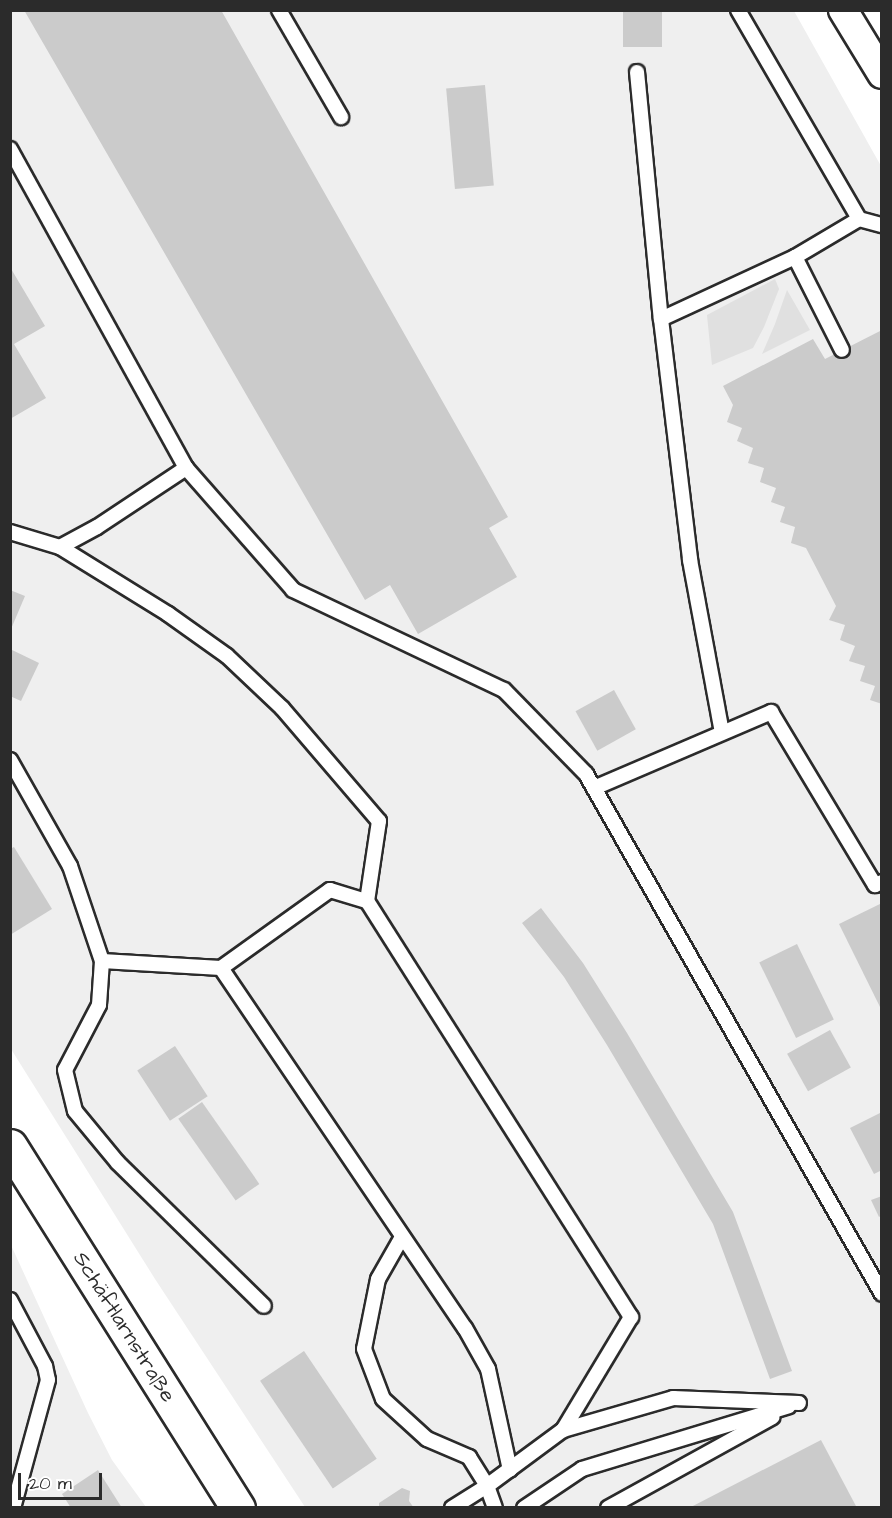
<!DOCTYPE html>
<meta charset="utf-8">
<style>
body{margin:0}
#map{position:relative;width:892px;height:1518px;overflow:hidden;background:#fff;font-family:"Architects Daughter",sans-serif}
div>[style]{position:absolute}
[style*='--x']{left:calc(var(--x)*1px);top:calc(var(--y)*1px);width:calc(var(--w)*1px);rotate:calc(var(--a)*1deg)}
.built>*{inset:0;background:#efefef}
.green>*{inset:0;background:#e0e0e0}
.building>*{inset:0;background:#cbcbcb;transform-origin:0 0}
.roads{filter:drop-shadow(2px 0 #2b2b2b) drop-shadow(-2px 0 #2b2b2b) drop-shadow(0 2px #2b2b2b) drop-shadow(0 -2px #2b2b2b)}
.service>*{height:14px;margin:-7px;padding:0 7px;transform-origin:7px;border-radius:7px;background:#fff}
.minor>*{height:28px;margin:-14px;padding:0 14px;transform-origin:14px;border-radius:14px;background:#fff}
.secondary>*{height:33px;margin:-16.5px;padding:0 16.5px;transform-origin:16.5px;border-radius:16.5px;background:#fff}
span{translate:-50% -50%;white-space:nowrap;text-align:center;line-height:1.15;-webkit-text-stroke:6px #fff;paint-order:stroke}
.street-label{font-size:21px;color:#2b2b2b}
.frame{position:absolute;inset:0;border:12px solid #2b2b2b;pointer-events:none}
.scale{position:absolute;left:18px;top:1473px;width:84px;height:27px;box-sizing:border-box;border:3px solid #2b2b2b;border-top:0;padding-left:8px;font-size:18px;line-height:21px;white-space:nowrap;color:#2b2b2b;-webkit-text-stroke:4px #fff;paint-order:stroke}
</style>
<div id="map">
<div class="built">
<i style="clip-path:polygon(11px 11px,794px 11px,881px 166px,881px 1507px,305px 1507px,155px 1279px,11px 1049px)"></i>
<i style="clip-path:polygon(10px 1243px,88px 1413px,112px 1460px,146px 1507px,11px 1507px)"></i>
</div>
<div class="green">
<i style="clip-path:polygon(775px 279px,779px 289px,764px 327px,753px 348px,712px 365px,707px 315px)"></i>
<i style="clip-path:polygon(787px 290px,810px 330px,762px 354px,775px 324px)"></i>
</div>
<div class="building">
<i style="clip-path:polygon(24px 10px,221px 10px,508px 517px,489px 528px,517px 577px,418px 634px,390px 585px,365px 600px)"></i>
<i style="left:623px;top:10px;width:39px;height:37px"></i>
<i style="left:485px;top:85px;width:101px;height:39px;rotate:85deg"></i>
<i style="clip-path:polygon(10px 267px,45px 326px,14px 344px,46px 398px,10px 419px)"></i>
<i style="clip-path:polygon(882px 330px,882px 704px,870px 700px,875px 686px,860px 681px,865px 666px,849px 661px,855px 646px,840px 640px,845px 625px,829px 620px,836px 606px,806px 548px,791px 543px,795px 527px,780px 522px,785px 507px,771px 502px,776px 488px,760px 482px,764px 468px,748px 463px,753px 448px,737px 441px,742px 428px,727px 422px,733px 405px,723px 386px,813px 339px,825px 359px)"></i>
<i style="clip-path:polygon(10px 590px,25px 596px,11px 629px,10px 629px)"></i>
<i style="clip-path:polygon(10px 649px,39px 663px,21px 701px,10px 696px)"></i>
<i style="left:614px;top:690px;width:45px;height:44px;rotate:61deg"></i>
<i style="clip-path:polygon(14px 847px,52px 909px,10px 935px,10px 849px)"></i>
<i style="clip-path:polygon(882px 903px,882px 1011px,839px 924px)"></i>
<i style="clip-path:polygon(541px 908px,583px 963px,627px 1033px,733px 1212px,792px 1371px,770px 1379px,713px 1224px,607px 1045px,564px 977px,522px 923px)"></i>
<i style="left:797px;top:944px;width:84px;height:42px;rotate:64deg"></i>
<i style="left:830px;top:1030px;width:43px;height:49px;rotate:61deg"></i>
<i style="left:175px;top:1046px;width:60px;height:45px;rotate:57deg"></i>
<i style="left:202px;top:1102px;width:100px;height:29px;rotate:55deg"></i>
<i style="clip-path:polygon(882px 1112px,882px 1170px,874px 1174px,850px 1128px)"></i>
<i style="clip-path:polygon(882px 1196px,882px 1215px,879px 1217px,871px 1200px)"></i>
<i style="left:304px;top:1351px;width:130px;height:53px;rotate:56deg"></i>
<i style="clip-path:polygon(821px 1440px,857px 1508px,689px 1508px)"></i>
<i style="clip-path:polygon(98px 1470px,122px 1508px,71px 1508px,62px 1494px)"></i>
<i style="clip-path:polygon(402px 1488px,410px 1491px,409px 1501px,414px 1508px,379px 1508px,379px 1503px)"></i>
</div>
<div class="roads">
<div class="service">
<i style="--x:279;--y:10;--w:124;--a:59.9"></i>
<i style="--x:738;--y:10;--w:241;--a:59.9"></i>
<i style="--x:637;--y:72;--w:248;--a:84.5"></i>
<i style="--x:661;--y:319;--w:148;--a:-24.8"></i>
<i style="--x:795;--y:257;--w:74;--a:-30.7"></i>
<i style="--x:859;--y:219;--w:24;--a:15"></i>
<i style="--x:10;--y:149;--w:364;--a:61.1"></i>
<i style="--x:186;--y:468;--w:162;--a:48.7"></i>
<i style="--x:293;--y:590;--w:233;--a:25.4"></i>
<i style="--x:504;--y:690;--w:117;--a:45.7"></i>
<i style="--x:586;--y:774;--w:598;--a:60.35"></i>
<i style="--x:795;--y:257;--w:104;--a:63.2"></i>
<i style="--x:661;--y:319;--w:243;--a:83.1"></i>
<i style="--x:690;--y:560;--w:175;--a:79.5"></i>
<i style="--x:10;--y:532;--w:52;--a:16.7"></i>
<i style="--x:60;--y:547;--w:42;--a:-28.4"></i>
<i style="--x:97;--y:527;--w:107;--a:-33.5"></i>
<i style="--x:60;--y:547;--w:127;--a:31.8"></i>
<i style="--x:168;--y:614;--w:72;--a:35.4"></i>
<i style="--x:227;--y:656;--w:76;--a:43.4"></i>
<i style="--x:282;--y:708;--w:149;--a:49.4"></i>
<i style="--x:379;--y:821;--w:81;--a:98.5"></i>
<i style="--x:367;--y:901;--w:493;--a:57.6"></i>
<i style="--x:631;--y:1317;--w:132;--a:121"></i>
<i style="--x:10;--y:760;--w:122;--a:60.5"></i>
<i style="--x:70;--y:866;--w:100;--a:71.4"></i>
<i style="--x:102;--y:961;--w:44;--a:93.9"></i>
<i style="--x:99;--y:1005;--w:73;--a:117.6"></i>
<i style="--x:65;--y:1070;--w:42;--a:76.3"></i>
<i style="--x:75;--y:1111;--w:67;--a:50.4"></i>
<i style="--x:118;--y:1163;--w:204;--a:44.4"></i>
<i style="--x:594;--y:788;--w:193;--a:-23.2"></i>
<i style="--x:771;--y:712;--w:202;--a:59"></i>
<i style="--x:875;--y:885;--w:8;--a:-23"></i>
<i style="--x:102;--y:961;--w:119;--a:3.4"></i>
<i style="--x:221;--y:968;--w:134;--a:-35.6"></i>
<i style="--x:330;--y:890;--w:39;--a:17"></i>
<i style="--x:221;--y:968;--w:435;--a:55.9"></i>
<i style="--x:465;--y:1328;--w:47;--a:60.7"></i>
<i style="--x:488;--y:1369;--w:103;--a:77.7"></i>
<i style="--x:402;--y:1237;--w:48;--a:119.7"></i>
<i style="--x:378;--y:1279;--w:71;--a:101.3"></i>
<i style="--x:364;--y:1349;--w:53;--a:69.2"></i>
<i style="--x:383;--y:1399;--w:59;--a:42.3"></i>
<i style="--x:427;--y:1439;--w:46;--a:23.2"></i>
<i style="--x:469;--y:1457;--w:34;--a:58"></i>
<i style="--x:487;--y:1486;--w:23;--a:70"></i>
<i style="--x:10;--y:1300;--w:75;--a:62.1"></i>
<i style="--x:45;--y:1366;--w:14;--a:78"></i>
<i style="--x:48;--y:1380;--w:133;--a:105.3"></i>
<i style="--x:452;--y:1508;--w:41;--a:-32.2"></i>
<i style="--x:487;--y:1486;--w:94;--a:-36.4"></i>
<i style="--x:563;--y:1430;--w:115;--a:-16.2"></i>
<i style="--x:673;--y:1398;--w:126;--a:2.3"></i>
<i style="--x:524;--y:1508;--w:70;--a:-33.9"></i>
<i style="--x:582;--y:1469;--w:216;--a:-16.9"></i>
<i style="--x:608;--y:1508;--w:188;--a:-28.9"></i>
</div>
<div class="minor">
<i style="--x:843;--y:10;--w:75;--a:58.6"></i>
</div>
<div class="secondary">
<i style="--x:10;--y:1146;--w:428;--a:57.8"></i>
</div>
</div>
<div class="street-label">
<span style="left:124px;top:1327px;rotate:58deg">Schäftlarnstraße</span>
</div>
<div class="frame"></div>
<div class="scale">20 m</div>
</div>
